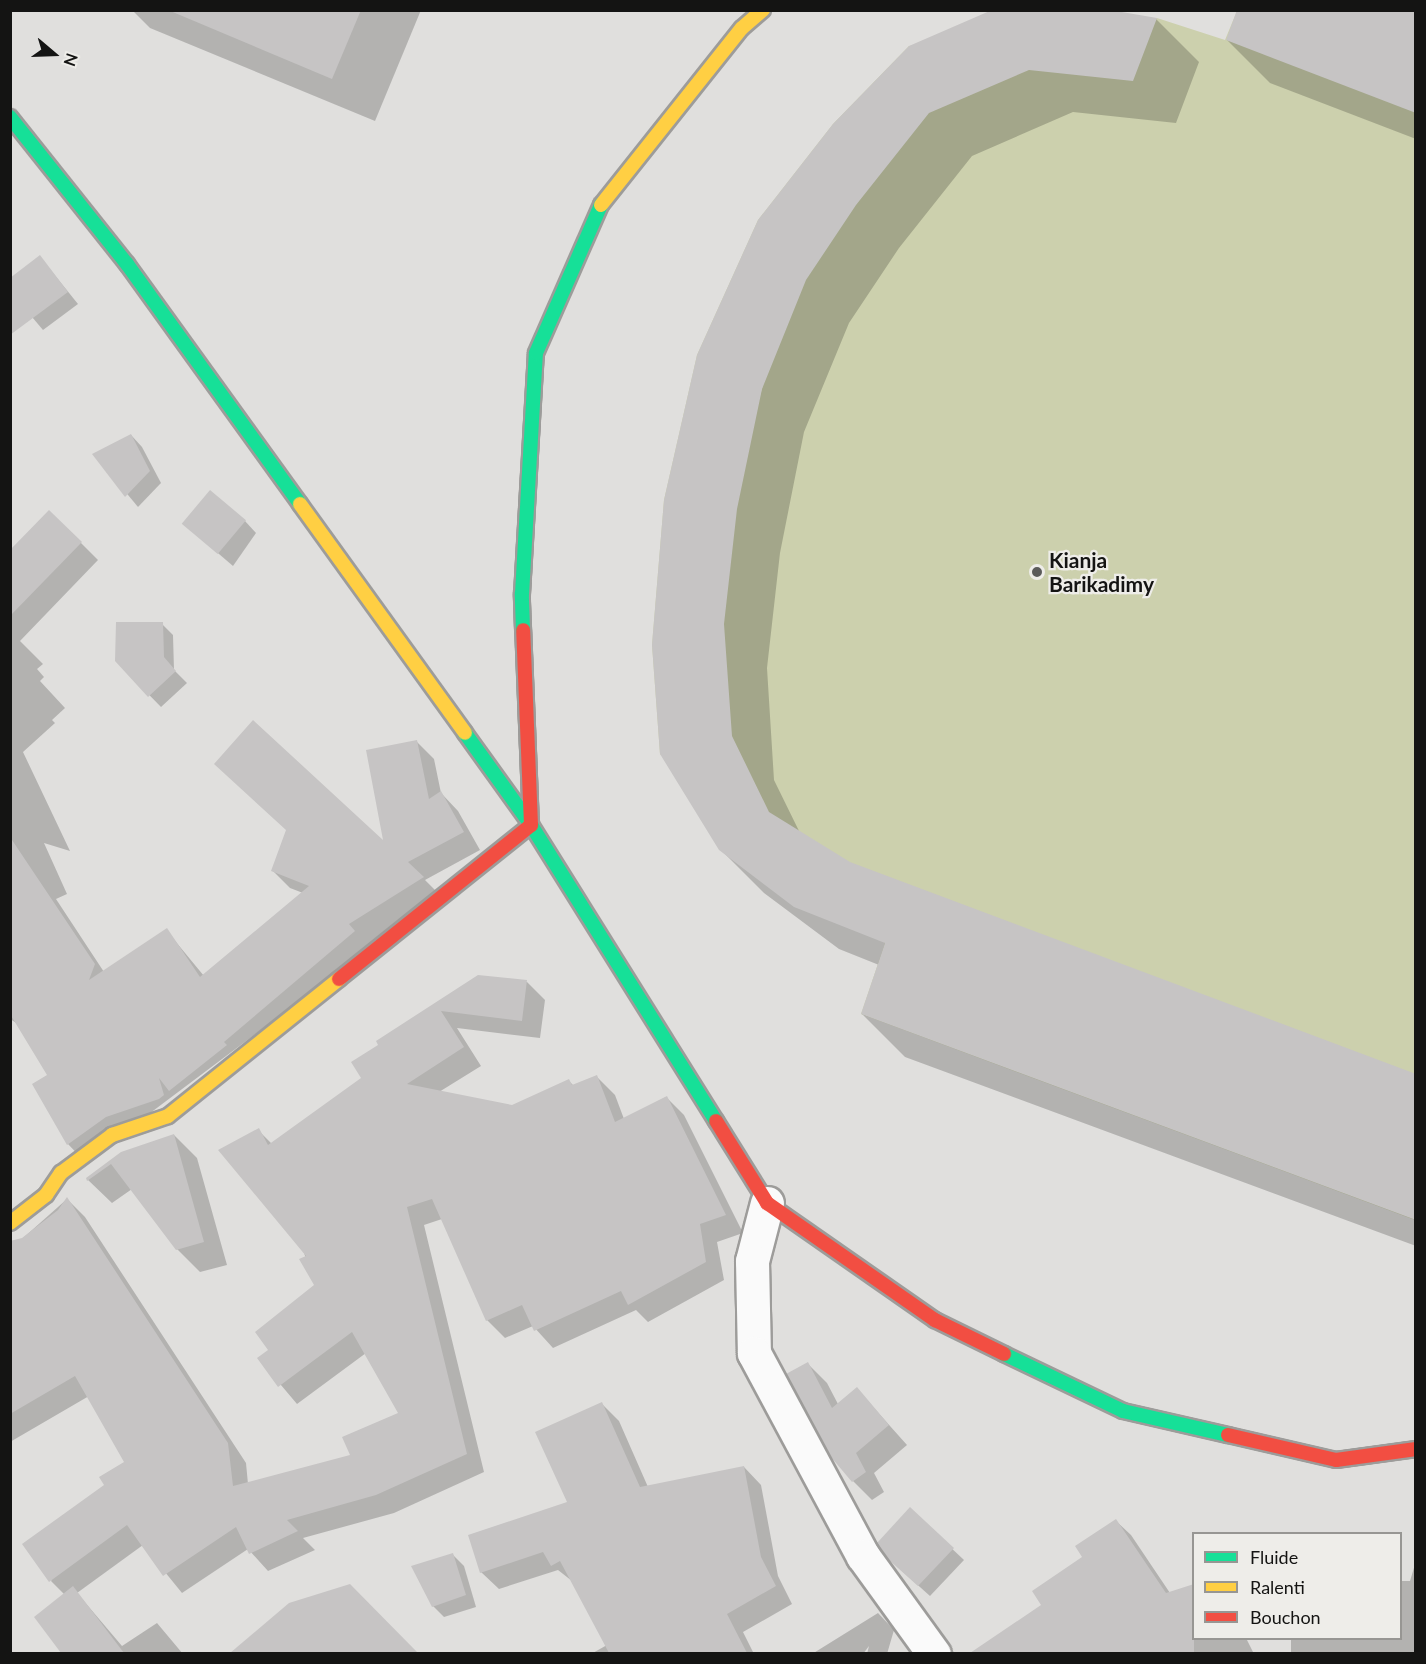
<!DOCTYPE html>
<style>
body{margin:0}
#map{position:relative;width:1426px;height:1664px;overflow:hidden;background:#e0dfdd;font-family:Lato,sans-serif}
div>[style]{position:absolute}
[style*='--x']{left:calc(var(--x)*1px);top:calc(var(--y)*1px);width:calc(var(--w)*1px);rotate:calc(var(--a)*1deg)}
.green>*{inset:0;background:#ccd0ad}
.shadow>*{inset:0;background:#0003}
.building>*{inset:0;background:#c6c4c4;transform-origin:0 0}
.roads{filter:drop-shadow(2px 0 #9d9c9a) drop-shadow(-2px 0 #9d9c9a) drop-shadow(0 2px #9d9c9a) drop-shadow(0 -2px #9d9c9a)}
.street>*{height:33px;margin:-16.5px;padding:0 16.5px;transform-origin:16.5px;border-radius:16.5px;background:#fafafa}
.fast>*{height:14px;margin:-7px;padding:0 7px;transform-origin:7px;border-radius:7px;background:#16e098}
.slow>*{height:14px;margin:-7px;padding:0 7px;transform-origin:7px;border-radius:7px;background:#ffcf43}
.jam>*{height:14px;margin:-7px;padding:0 7px;transform-origin:7px;border-radius:7px;background:#f24e42}
.dots>*{width:16px;height:16px;translate:-50% -50%;box-sizing:border-box;border:3px solid #eeede9;border-radius:50%}
span{translate:-50% -50%;white-space:nowrap;text-align:center;line-height:1.15;-webkit-text-stroke:4.5px #eeede9;paint-order:stroke}
.poi-label{font-size:21px;color:#141413;font-weight:700}
.left{translate:0 -50%;text-align:left}
.frame{position:absolute;inset:0;border:12px solid #141413;pointer-events:none}
.legend{position:absolute;left:1192px;top:1532px;width:210px;height:108px;box-sizing:border-box;background:#eeede9;border:2px solid #979693;margin:0;padding:8px 10px;list-style:none;font-size:18px;color:#141413}
.legend li{display:flex;align-items:center;gap:12px;height:30px}
.legend b{width:30px;border:2px solid #979693}
.north{position:absolute;left:24px;top:24px;width:60px;height:60px;-webkit-text-stroke:4px #eeede9;paint-order:stroke;rotate:109deg;font-size:16px;font-weight:700;line-height:24px;text-align:center;color:#141413}
.north::after{content:'';display:block;margin:auto;width:21px;height:27px;background:#141413;clip-path:polygon(50% 0,100% 100%,50% 72%,0 100%)}
</style>
<div id="map">
<div class="green">
<i style="clip-path:polygon(1237px 11px,1415px 11px,1415px 1220px,861px 1014px,885px 943px,660px 754px,652px 645px,664px 500px,697px 355px,758px 220px,833px 124px,909px 46px,1157px 18px,1225px 40px)"></i>
</div>
<div class="shadow">
<i style="clip-path:polygon(132px 10px,421px 10px,375px 121px,150px 28px)"></i>
<i style="clip-path:polygon(1416px 10px,1416px 139px,1270px 83px,1227px 40px)"></i>
<i style="clip-path:polygon(1156px 19px,1199px 62px,1176px 123px,1073px 112px,972px 156px,899px 248px,849px 323px,804px 432px,780px 553px,767px 668px,774px 780px,800px 833px,850px 863px,1416px 1076px,1416px 1246px,905px 1057px,862px 1014px,879px 965px,839px 949px,764px 893px,720px 849px,662px 754px,834px 125px)"></i>
<i style="clip-path:polygon(40px 257px,78px 304px,43px 330px,10px 291px)"></i>
<i style="clip-path:polygon(131px 435px,142px 447px,161px 483px,138px 507px,94px 454px)"></i>
<i style="clip-path:polygon(50px 512px,98px 560px,20px 641px,43px 664px,37px 669px,44px 677px,40px 681px,65px 708px,52px 720px,55px 723px,23px 752px,70px 851px,44px 843px,67px 894px,56px 899px,104px 972px,171px 936px,204px 976px,303px 893px,290px 888px,273px 871px,386px 844px,416px 741px,434px 759px,441px 793px,458px 811px,480px 850px,425px 880px,440px 895px,85px 1162px,68px 1144px,34px 1085px,49px 1075px,18px 1024px,10px 1019px,10px 552px)"></i>
<i style="clip-path:polygon(245px 521px,256px 533px,233px 566px,184px 524px)"></i>
<i style="clip-path:polygon(162px 624px,173px 635px,174px 670px,187px 683px,161px 707px,116px 661px)"></i>
<i style="clip-path:polygon(479px 976px,527px 982px,545px 1000px,540px 1038px,457px 1028px,481px 1066px,439px 1092px,513px 1107px,569px 1081px,574px 1086px,597px 1077px,615px 1095px,624px 1119px,666px 1097px,684px 1115px,743px 1233px,717px 1242px,724px 1280px,648px 1322px,636px 1310px,553px 1348px,533px 1326px,505px 1338px,487px 1320px,442px 1219px,424px 1225px,484px 1472px,394px 1513px,303px 1538px,315px 1550px,268px 1571px,248px 1549px,182px 1593px,143px 1545px,77px 1593px,122px 1646px,157px 1623px,183px 1654px,63px 1654px,36px 1617px,65px 1595px,51px 1581px,106px 1485px,126px 1462px,89px 1396px,10px 1442px,10px 1243px,22px 1239px,67px 1199px,85px 1217px,246px 1463px,248px 1484px,352px 1456px,401px 1414px,366px 1353px,297px 1404px,259px 1359px,270px 1350px,316px 1285px,258px 1130px,272px 1144px,363px 1078px)"></i>
<i style="clip-path:polygon(174px 1135px,197px 1158px,227px 1265px,200px 1272px,177px 1249px,132px 1189px,112px 1203px,87px 1179px,122px 1153px)"></i>
<i style="clip-path:polygon(808px 1364px,827px 1383px,838px 1404px,857px 1389px,907px 1445px,874px 1473px,884px 1492px,872px 1500px,853px 1481px)"></i>
<i style="clip-path:polygon(601px 1403px,619px 1421px,648px 1487px,744px 1467px,761px 1485px,778px 1576px,792px 1604px,743px 1632px,754px 1654px,591px 1654px,607px 1645px,572px 1581px,558px 1570px,499px 1589px,481px 1572px,569px 1503px)"></i>
<i style="clip-path:polygon(910px 1509px,964px 1560px,930px 1596px,902px 1571px)"></i>
<i style="clip-path:polygon(1116px 1521px,1131px 1535px,1170px 1593px,1194px 1638px,1246px 1638px,1254px 1654px,1016px 1654px,1002px 1633px,1043px 1605px)"></i>
<i style="clip-path:polygon(453px 1555px,464px 1566px,476px 1607px,444px 1617px,433px 1606px)"></i>
<i style="clip-path:polygon(1416px 1561px,1416px 1654px,1291px 1654px,1291px 1638px,1400px 1638px,1400px 1581px,1410px 1581px)"></i>
<i style="clip-path:polygon(289px 1604px,367px 1604px,415px 1654px,233px 1654px)"></i>
<i style="clip-path:polygon(878px 1613px,894px 1630px,887px 1654px,867px 1654px,869px 1646px,863px 1654px,812px 1654px)"></i>
</div>
<div class="building">
<i style="clip-path:polygon(168px 10px,361px 10px,332px 79px)"></i>
<i style="clip-path:polygon(992px 10px,1110px 10px,1157px 18px,1133px 81px,1029px 70px,929px 113px,856px 205px,806px 280px,762px 389px,737px 509px,724px 624px,732px 736px,769px 812px,850px 862px,1416px 1074px,1416px 1220px,861px 1014px,885px 943px,794px 907px,719px 850px,660px 754px,652px 645px,664px 500px,697px 355px,758px 220px,833px 124px,909px 46px)"></i>
<i style="clip-path:polygon(1237px 10px,1416px 10px,1416px 113px,1226px 40px)"></i>
<i style="clip-path:polygon(40px 255px,68px 292px,10px 335px,10px 278px)"></i>
<i style="clip-path:polygon(131px 434px,150px 471px,125px 497px,92px 454px)"></i>
<i style="left:210px;top:490px;width:47px;height:44px;rotate:40deg"></i>
<i style="clip-path:polygon(49px 510px,82px 542px,10px 616px,10px 550px)"></i>
<i style="clip-path:polygon(116px 622px,163px 622px,164px 657px,176px 671px,148px 697px,115px 661px)"></i>
<i style="clip-path:polygon(253px 720px,383px 840px,366px 750px,417px 740px,429px 799px,441px 791px,464px 832px,408px 862px,424px 877px,349px 924px,355px 931px,224px 1042px,227px 1045px,169px 1091px,159px 1078px,164px 1095px,159px 1099px,106px 1117px,67px 1145px,32px 1084px,47px 1075px,10px 1014px,10px 837px,95px 964px,89px 980px,167px 928px,200px 977px,309px 886px,271px 871px,286px 830px,214px 764px)"></i>
<i style="clip-path:polygon(478px 975px,527px 980px,522px 1021px,441px 1011px,464px 1047px,407px 1084px,512px 1105px,569px 1079px,572px 1085px,597px 1075px,615px 1122px,667px 1096px,726px 1215px,700px 1224px,706px 1262px,628px 1305px,621px 1291px,534px 1331px,522px 1305px,486px 1321px,432px 1199px,407px 1207px,467px 1454px,376px 1495px,287px 1520px,298px 1531px,249px 1554px,236px 1527px,163px 1576px,127px 1525px,49px 1582px,22px 1544px,104px 1485px,99px 1477px,124px 1462px,75px 1376px,10px 1414px,10px 1241px,22px 1238px,58px 1210px,67px 1197px,228px 1443px,233px 1486px,350px 1455px,342px 1437px,398px 1413px,352px 1332px,278px 1387px,257px 1358px,268px 1350px,255px 1332px,314px 1285px,299px 1259px,306px 1256px,218px 1150px,259px 1128px,268px 1145px,361px 1078px,351px 1062px,378px 1045px,376px 1041px)"></i>
<i style="clip-path:polygon(174px 1134px,204px 1242px,176px 1250px,111px 1164px,87px 1181px,86px 1178px,121px 1152px)"></i>
<i style="clip-path:polygon(808px 1362px,832px 1408px,857px 1387px,889px 1425px,856px 1453px,866px 1472px,852px 1482px,831px 1457px,786px 1374px)"></i>
<i style="clip-path:polygon(602px 1402px,640px 1487px,744px 1466px,761px 1557px,776px 1586px,727px 1614px,747px 1653px,609px 1653px,560px 1561px,551px 1566px,543px 1552px,480px 1573px,468px 1535px,567px 1502px,535px 1432px)"></i>
<i style="clip-path:polygon(910px 1507px,954px 1548px,918px 1586px,889px 1560px,877px 1543px)"></i>
<i style="clip-path:polygon(1116px 1519px,1166px 1593px,1194px 1584px,1194px 1653px,970px 1653px,1041px 1605px,1032px 1591px,1082px 1557px,1075px 1546px)"></i>
<i style="clip-path:polygon(453px 1553px,466px 1595px,432px 1607px,411px 1566px)"></i>
<i style="clip-path:polygon(350px 1584px,418px 1653px,230px 1653px,289px 1603px)"></i>
<i style="clip-path:polygon(73px 1586px,124px 1653px,61px 1653px,34px 1617px)"></i>
</div>
<div class="roads">
<div class="street">
<i style="--x:767;--y:1203;--w:60;--a:104.5"></i>
<i style="--x:752;--y:1261;--w:92;--a:88.8"></i>
<i style="--x:754;--y:1353;--w:230;--a:61.8"></i>
<i style="--x:863;--y:1556;--w:121;--a:54.1"></i>
</div>
<div class="fast">
<i style="--x:10;--y:117;--w:188;--a:51.5"></i>
<i style="--x:127;--y:264;--w:296;--a:54.2"></i>
<i style="--x:523;--y:630;--w:36;--a:-92"></i>
<i style="--x:522;--y:594;--w:241;--a:-86.7"></i>
<i style="--x:536;--y:353;--w:162;--a:-66.3"></i>
<i style="--x:465;--y:733;--w:113;--a:54.3"></i>
<i style="--x:531;--y:825;--w:349;--a:58"></i>
<i style="--x:1004;--y:1354;--w:132;--a:25.6"></i>
<i style="--x:1123;--y:1411;--w:108;--a:12.9"></i>
</div>
<div class="slow">
<i style="--x:601;--y:205;--w:226;--a:-51.5"></i>
<i style="--x:742;--y:28;--w:28;--a:-41"></i>
<i style="--x:300;--y:504;--w:282;--a:54.2"></i>
<i style="--x:10;--y:1223;--w:46;--a:-37.9"></i>
<i style="--x:46;--y:1195;--w:27;--a:-56"></i>
<i style="--x:61;--y:1173;--w:64;--a:-36.7"></i>
<i style="--x:112;--y:1135;--w:59;--a:-18.7"></i>
<i style="--x:168;--y:1116;--w:219;--a:-38.7"></i>
</div>
<div class="jam">
<i style="--x:339;--y:979;--w:246;--a:-38.7"></i>
<i style="--x:531;--y:825;--w:195;--a:-92.3"></i>
<i style="--x:716;--y:1121;--w:97;--a:58.1"></i>
<i style="--x:767;--y:1203;--w:205;--a:34.9"></i>
<i style="--x:935;--y:1320;--w:77;--a:26.2"></i>
<i style="--x:1228;--y:1435;--w:111;--a:13"></i>
<i style="--x:1336;--y:1460;--w:81;--a:-7.8"></i>
</div>
</div>
<div class="dots">
<i style="left:1037px;top:572px;background:#5b5b5a"></i>
</div>
<div class="poi-label">
<span class="left" style="left:1049px;top:572px">Kianja<br>Barikadimy</span>
</div>
<div class="frame"></div>
<ul class="legend">
<li><b style="height:8px;background:#16e098"></b>Fluide</li>
<li><b style="height:8px;background:#ffcf43"></b>Ralenti</li>
<li><b style="height:8px;background:#f24e42"></b>Bouchon</li>
</ul>
<div class="north">N</div>
</div>
